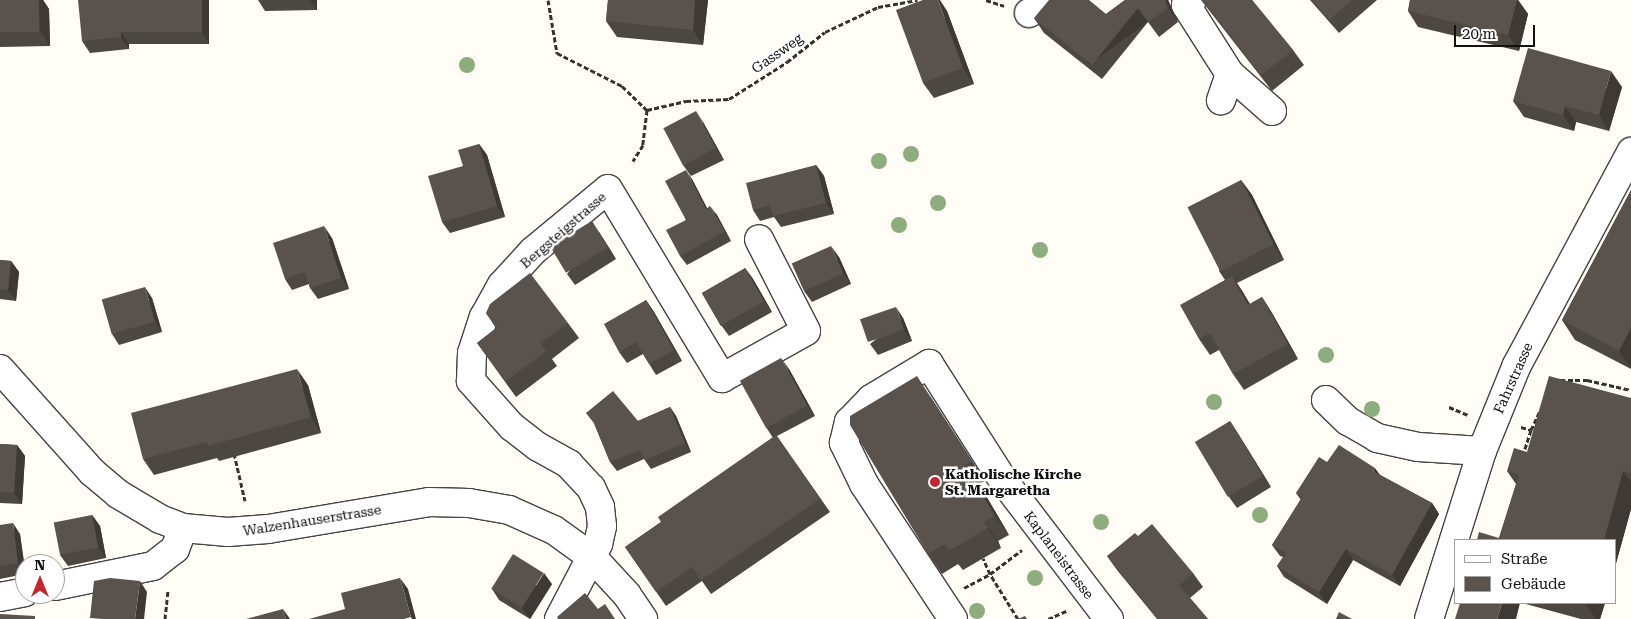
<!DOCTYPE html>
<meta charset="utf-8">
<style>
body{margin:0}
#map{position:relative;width:1631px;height:619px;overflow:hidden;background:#fffdf5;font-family:"Roboto Serif",serif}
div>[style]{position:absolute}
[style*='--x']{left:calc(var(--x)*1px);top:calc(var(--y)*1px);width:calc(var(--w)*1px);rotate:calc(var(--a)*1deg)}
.path>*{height:3px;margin-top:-1.5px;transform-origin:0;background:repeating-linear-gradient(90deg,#333 0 5px,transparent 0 7.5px)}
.roads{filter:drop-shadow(1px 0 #444) drop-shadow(-1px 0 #444) drop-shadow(0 1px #444) drop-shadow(0 -1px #444)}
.minor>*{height:28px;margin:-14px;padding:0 14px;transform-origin:14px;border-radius:14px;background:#fff}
.trees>*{width:16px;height:16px;margin:-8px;border-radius:50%;background:#8dad7f}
.wall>*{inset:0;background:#4d4742}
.shaded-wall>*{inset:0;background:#3f3936;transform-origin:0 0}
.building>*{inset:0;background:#5a524d;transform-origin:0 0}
.dots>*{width:14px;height:14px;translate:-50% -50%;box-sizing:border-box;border:2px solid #fff;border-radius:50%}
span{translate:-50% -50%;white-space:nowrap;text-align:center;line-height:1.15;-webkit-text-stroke:5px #fff;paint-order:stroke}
.street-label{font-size:14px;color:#111}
.poi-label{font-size:14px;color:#111;font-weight:700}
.left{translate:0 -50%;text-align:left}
.legend{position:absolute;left:1454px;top:539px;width:162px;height:65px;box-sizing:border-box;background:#fff;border:1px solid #a0a0a0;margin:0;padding:6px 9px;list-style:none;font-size:15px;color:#111}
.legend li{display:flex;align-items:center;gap:10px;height:25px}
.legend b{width:25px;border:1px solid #a0a0a0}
.north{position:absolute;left:15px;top:554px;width:50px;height:50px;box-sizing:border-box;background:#fff;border:1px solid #a0a0a0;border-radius:50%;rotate:0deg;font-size:14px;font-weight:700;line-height:20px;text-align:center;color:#111}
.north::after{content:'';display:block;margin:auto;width:18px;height:22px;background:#c4262e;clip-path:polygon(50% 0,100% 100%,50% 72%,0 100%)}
.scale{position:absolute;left:1454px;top:25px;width:81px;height:22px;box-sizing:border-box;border:2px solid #111;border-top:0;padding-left:6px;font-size:15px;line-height:18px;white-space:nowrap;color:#111;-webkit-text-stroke:4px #fff;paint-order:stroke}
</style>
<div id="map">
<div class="path">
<i style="--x:548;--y:0;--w:54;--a:80.4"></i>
<i style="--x:557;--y:53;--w:73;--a:26.9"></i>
<i style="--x:622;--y:86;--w:35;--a:44"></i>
<i style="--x:647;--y:110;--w:35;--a:97"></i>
<i style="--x:643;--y:145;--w:19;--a:122"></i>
<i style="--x:986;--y:0;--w:19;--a:18"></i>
<i style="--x:647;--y:110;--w:40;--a:-13"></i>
<i style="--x:686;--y:101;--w:43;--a:-2.7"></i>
<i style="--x:729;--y:99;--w:69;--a:-32.5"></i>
<i style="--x:787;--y:62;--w:48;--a:-38.3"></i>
<i style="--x:825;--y:32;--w:59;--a:-25.3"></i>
<i style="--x:878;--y:7;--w:40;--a:-10"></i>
<i style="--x:1560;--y:380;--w:27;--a:0"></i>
<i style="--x:1587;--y:380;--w:45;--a:12.8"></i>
<i style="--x:1449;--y:407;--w:21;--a:23"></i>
<i style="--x:1521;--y:427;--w:10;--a:17"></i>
<i style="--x:1531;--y:430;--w:26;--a:108"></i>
<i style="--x:1531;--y:430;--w:21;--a:-65"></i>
<i style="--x:234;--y:453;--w:49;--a:77.1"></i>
<i style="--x:964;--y:588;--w:30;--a:-28"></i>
<i style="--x:990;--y:574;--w:17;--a:-114"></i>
<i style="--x:165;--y:619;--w:29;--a:-84"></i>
<i style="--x:1018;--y:619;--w:53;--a:-121.9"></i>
<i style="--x:990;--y:574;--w:40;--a:-37"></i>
<i style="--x:1048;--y:619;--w:22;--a:-24"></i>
</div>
<div class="roads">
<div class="minor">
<i style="--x:1192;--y:0;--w:8;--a:140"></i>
<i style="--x:1186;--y:5;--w:82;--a:57.5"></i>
<i style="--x:1230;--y:74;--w:28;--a:109"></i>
<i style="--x:1029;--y:13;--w:28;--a:-27"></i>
<i style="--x:1230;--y:74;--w:56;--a:41.4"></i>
<i style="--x:0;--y:369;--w:138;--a:48.2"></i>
<i style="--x:92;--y:472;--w:34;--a:40"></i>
<i style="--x:118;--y:494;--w:49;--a:30.8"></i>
<i style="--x:160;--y:519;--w:25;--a:21"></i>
<i style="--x:183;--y:528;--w:45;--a:5.1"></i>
<i style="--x:228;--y:532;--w:40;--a:-4.3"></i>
<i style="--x:268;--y:529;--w:163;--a:-9.5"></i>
<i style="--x:429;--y:502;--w:40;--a:1.4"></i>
<i style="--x:469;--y:503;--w:41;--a:9.9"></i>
<i style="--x:509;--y:510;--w:49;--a:24"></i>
<i style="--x:554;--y:530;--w:48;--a:35.7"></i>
<i style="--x:593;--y:558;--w:50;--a:47.4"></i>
<i style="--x:627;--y:595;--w:29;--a:56"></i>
<i style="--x:1326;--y:400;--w:30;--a:44"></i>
<i style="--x:1348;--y:421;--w:34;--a:30"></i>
<i style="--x:1377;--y:438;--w:42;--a:12.4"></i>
<i style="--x:1418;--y:447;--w:64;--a:3.6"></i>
<i style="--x:55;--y:586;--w:100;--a:-11.5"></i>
<i style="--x:153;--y:566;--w:28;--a:-38"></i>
<i style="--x:175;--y:549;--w:22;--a:-69"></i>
<i style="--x:0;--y:597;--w:25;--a:-11"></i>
<i style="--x:559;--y:619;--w:85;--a:-62.5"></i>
<i style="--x:598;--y:544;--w:18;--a:-77"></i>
<i style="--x:602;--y:526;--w:19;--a:-96"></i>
<i style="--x:600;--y:507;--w:21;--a:-115"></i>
<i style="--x:591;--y:488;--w:33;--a:-133"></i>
<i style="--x:569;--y:464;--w:35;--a:-151"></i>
<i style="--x:538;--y:447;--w:33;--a:-142"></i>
<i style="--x:512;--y:427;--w:62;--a:-131.7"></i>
<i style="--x:471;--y:381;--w:28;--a:-88"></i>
<i style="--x:472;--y:353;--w:38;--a:-72"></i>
<i style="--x:484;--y:317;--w:37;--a:-61"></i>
<i style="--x:502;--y:285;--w:46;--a:-47.6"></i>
<i style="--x:533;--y:251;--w:97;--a:-39.6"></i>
<i style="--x:608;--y:189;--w:221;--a:58.9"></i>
<i style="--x:722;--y:378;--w:96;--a:-29.2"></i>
<i style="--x:806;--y:331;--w:103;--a:-117.1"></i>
<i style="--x:953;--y:619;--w:162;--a:-123.4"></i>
<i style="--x:864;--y:484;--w:46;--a:-116"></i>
<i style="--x:844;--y:443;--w:22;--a:-77"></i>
<i style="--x:849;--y:422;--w:32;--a:-46"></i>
<i style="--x:871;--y:399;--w:68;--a:-31.1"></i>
<i style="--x:929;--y:364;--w:138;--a:57.5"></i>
<i style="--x:1003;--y:480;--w:175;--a:52.7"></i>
<i style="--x:1429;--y:619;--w:176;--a:-72.5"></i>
<i style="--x:1482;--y:451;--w:93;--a:-67.9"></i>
<i style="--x:1517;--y:365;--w:242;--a:-61.8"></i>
</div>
</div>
<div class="trees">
<i style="left:467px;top:65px"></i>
<i style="left:911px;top:154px"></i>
<i style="left:879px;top:161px"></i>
<i style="left:938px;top:203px"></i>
<i style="left:899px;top:225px"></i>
<i style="left:1040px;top:250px"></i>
<i style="left:1326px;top:355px"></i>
<i style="left:1214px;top:402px"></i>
<i style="left:1372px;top:409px"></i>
<i style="left:1260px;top:515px"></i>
<i style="left:1101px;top:522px"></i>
<i style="left:1035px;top:578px"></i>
<i style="left:977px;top:611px"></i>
</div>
<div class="wall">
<i style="clip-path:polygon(0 0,43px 0,49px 9px,50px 46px,0 47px)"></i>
<i style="clip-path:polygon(209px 0,209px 44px,129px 44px,129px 49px,90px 53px,82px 41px)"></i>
<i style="clip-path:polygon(258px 0,317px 0,317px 10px,265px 11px)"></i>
<i style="clip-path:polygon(608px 0,708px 0,703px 45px,617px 37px,606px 21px)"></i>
<i style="clip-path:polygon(1125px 0,1168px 0,1178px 22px,1159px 37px,1148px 22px,1102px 79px,1044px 33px,1034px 18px,1106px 14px)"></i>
<i style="clip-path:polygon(1201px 0,1252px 0,1293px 50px,1304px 65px,1272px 91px)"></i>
<i style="clip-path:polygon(1310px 0,1377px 0,1339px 33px)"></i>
<i style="clip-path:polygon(1410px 0,1518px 0,1528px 14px,1519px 51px,1418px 27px,1408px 11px)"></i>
<i style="clip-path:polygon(947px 11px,974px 84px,934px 98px,923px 83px)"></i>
<i style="clip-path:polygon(1622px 87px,1609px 131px,1576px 122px,1574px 131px,1524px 117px,1513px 101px)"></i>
<i style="clip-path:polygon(703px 122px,724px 160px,691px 176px,683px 165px)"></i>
<i style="clip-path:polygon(479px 144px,487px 155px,505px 217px,450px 233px,442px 222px,463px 166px)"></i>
<i style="clip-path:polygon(816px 165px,824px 176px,834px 214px,781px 227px,774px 217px,760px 221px,753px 210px)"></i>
<i style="clip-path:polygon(692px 179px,707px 208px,717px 215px,731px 241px,687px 265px,680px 256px)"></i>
<i style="clip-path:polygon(1241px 180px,1252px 195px,1284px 260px,1237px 283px,1250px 304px,1262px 297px,1272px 313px,1298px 359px,1244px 390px,1233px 374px,1219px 350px,1210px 355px,1199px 339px,1225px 280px,1219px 271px)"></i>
<i style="clip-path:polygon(1631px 190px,1631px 369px,1575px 340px,1562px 320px)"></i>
<i style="clip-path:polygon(599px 232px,616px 259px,575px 285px,567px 274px)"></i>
<i style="clip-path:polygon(332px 238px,349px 289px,318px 299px,310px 288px,309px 284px,292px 290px,285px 279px)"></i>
<i style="clip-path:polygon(839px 257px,851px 284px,812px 302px,804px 291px)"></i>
<i style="clip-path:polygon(0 260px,11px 261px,19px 272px,16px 301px,0 299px)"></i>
<i style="clip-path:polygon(745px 268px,753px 279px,772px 312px,729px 336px,721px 325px)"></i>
<i style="clip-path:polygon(152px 298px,162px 332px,119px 345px,112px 334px)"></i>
<i style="clip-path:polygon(646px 300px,654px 312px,682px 361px,656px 375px,643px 354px,627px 363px,619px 352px)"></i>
<i style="clip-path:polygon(486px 313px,568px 323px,579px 338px,552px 359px,557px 366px,516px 397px,477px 343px,496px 328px)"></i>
<i style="clip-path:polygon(903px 318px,912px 341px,878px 355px,870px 344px)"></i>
<i style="clip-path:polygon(789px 369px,815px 416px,777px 436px,830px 512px,711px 594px,702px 581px,666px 606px,625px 547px,661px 522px,773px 438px,766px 427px)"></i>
<i style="clip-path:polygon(308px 385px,321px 433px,219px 461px,217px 458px,154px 475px,143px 459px)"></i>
<i style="clip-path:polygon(930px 396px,985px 481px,979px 484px,1009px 535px,998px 541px,1001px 548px,963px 570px,958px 564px,942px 574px,928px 554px)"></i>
<i style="clip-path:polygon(1631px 398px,1631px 509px,1615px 567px,1615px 540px,1499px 538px,1516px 484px,1507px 471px,1527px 452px)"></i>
<i style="clip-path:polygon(670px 407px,676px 416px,691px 452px,651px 469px,644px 459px,617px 471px,610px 462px,594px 423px,586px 413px,638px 421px)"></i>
<i style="clip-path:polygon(1230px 421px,1237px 432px,1271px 487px,1237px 508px,1229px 497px)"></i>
<i style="clip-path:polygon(0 444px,17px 445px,25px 456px,22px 504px,0 503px)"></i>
<i style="clip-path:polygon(1327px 462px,1380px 475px,1432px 503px,1439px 514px,1400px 586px,1353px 560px,1327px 604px,1284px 577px,1277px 566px,1283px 557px,1280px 556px,1272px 545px,1301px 500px,1296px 493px)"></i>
<i style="clip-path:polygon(92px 515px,100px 526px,106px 558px,68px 566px,60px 555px)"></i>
<i style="clip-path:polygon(0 525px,20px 534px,25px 568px,25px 574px,0 579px)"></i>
<i style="clip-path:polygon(1138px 536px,1193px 573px,1203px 587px,1190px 598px,1208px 619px,1157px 619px,1117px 570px,1107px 556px)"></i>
<i style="clip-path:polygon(552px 584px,530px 619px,499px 600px,492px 589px)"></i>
<i style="clip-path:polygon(1522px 603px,1605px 603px,1600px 619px,1581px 619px)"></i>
</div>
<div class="shaded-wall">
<i style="clip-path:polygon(39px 0,43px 0,49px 9px,50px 46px,40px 31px)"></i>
<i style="clip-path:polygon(202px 0,209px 0,209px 44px,202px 32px)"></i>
<i style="clip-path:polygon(310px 0,317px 0,317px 10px)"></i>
<i style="clip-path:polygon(695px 0,708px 0,703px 45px,693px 30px)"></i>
<i style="clip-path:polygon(938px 0,940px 0,947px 11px,974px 84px,963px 68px)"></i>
<i style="clip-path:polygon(1165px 0,1168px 0,1178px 22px,1168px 8px)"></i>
<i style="clip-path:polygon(1517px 0,1518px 0,1528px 14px,1519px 51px,1508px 35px)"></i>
<i style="left:1138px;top:8px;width:17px;height:73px;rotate:54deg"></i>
<i style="clip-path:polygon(121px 32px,129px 44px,129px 49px,121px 37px)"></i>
<i style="clip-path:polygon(1611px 71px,1622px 87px,1609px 131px,1599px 115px)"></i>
<i style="clip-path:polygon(1565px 106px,1576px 122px,1574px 131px,1563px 115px)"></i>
<i style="clip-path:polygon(696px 111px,703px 122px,724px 160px,716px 148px)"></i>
<i style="clip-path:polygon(479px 144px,487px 155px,505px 217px,497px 206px)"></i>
<i style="clip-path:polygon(816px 165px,824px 176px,834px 214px,826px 203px)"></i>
<i style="clip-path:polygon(686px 170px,692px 179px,712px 218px,706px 209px)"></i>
<i style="clip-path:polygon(1241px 180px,1252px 195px,1284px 260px,1273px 244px)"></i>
<i style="clip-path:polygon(710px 206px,717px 215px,731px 241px)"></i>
<i style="clip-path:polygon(592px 221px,599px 232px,616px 259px,608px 248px)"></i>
<i style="clip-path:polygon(324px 226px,332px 238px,349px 289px,341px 278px)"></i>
<i style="clip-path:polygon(831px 246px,839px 257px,851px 284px,843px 273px)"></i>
<i style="clip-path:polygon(11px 261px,19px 272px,16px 301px,8px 290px)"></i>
<i style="clip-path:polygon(745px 268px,753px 279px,772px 312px,764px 301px)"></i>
<i style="clip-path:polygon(1232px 276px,1243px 292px,1259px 321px,1248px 305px)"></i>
<i style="clip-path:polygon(145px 287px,152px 298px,162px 332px,155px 322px)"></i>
<i style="clip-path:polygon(1262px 297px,1272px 313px,1298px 359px,1288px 344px)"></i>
<i style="clip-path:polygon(646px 300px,654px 312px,682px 361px,674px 350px)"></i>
<i style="clip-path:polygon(896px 307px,903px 318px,912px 341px,904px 330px)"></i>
<i style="clip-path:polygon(1631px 327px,1631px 368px,1619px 351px)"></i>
<i style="clip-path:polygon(781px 358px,789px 369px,815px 416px,807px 405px)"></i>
<i style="clip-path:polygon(297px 369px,308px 385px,321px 433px,311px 417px)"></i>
<i style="clip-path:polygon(917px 376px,930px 396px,985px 481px,972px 462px)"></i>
<i style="clip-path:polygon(670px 407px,676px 416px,691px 452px,685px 443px)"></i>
<i style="clip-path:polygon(1230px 421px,1237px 432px,1271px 487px,1263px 476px)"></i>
<i style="clip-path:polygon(17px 445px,25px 456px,22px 504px,14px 493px)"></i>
<i style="clip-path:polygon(965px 465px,979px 484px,1009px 535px,995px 516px)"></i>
<i style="clip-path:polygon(1375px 468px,1383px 479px,1373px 471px)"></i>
<i style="clip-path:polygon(1623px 471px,1631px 482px,1631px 509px,1615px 567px,1615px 540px,1604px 540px)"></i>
<i style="clip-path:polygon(1432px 503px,1439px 514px,1400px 586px,1392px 575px)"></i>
<i style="clip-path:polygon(92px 515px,100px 526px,106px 558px,98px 547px)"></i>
<i style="clip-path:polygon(984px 522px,998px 541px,1001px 548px,988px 528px)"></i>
<i style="clip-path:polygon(13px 523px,20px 534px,25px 573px,18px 563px)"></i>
<i style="clip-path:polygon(1346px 549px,1353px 560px,1327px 604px,1319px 592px)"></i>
<i style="clip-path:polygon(544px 573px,552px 584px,530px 619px,522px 608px)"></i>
<i style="clip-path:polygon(400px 578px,408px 589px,416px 619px,412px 619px,411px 617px)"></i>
<i style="clip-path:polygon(140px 581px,147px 592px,144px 619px,135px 619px)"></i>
<i style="clip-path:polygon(1502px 603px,1520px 603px,1516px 619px,1497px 619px)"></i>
<i style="clip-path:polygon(1586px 603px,1605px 603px,1600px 619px,1596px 619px,1586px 605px)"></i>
<i style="clip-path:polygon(283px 609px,290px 619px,286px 619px)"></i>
</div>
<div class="building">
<i style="left:0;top:0;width:39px;height:32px"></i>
<i style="clip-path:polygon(78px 0,202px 0,202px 32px,121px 32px,121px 37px,82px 41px)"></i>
<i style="clip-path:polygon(608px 0,695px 0,693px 30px,606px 21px)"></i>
<i style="clip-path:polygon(923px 0,938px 0,963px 68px,923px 83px,896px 10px)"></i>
<i style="clip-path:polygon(1049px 0,1089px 0,1106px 14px,1125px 0,1165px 0,1168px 8px,1148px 22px,1138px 8px,1092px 65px,1034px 18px)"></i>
<i style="clip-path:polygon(1202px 0,1252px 0,1293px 50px,1261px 75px)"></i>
<i style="clip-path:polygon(1312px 0,1352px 0,1329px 20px)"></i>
<i style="clip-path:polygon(1410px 0,1517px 0,1508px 35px,1408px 11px)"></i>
<i style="clip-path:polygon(1528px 48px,1611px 71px,1599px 115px,1565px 106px,1563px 115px,1513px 101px)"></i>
<i style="left:696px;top:111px;width:42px;height:37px;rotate:62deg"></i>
<i style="clip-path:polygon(479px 144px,497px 206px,442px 222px,428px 176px,463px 166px,458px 150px)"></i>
<i style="clip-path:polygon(816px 165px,826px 203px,773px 216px,770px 205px,753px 210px,746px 183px)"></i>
<i style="clip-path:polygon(686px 170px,706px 209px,710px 206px,725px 231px,680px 256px,666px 230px,686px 220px,665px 181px)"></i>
<i style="left:1241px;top:180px;width:72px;height:60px;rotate:63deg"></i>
<i style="clip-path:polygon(1631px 190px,1631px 327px,1619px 351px,1562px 320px)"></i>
<i style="left:592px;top:221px;width:31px;height:49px;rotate:59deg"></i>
<i style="clip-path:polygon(324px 226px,341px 278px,310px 288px,305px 272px,285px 279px,273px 243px)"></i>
<i style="left:831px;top:246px;width:30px;height:43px;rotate:66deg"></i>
<i style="clip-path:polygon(0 260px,11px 261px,8px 290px,0 289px)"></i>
<i style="left:745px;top:268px;width:38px;height:50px;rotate:60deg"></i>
<i style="clip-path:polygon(530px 273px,568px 323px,540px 343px,546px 351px,506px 381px,477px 343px,497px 328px,486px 313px,490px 304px)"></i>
<i style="clip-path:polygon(1232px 276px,1248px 305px,1262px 297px,1288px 344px,1233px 374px,1210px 333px,1199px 339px,1180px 305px)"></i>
<i style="left:145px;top:287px;width:36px;height:45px;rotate:74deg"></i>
<i style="clip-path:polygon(646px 300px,674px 350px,649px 364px,636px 342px,619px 352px,604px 324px)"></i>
<i style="left:896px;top:307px;width:24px;height:38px;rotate:71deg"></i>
<i style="left:781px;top:358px;width:54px;height:47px;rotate:61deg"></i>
<i style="clip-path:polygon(297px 369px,311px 417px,208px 446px,207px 442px,143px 459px,131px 413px)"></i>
<i style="clip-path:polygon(917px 376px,972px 462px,965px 465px,995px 516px,984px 522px,988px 528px,949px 551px,945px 544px,928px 554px,850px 425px,850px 416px)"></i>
<i style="clip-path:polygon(1549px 376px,1631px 398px,1631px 473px,1623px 471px,1604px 540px,1477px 540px,1479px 532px,1499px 538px,1519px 475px,1507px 471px,1514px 448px,1527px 452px)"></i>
<i style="clip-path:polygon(613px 391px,638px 421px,670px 407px,685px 443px,645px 460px,640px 450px,610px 462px,593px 421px,586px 413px)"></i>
<i style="left:1230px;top:421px;width:64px;height:41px;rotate:59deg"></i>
<i style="clip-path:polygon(776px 435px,820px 499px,701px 580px,692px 567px,656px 592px,625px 547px,661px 522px,658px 517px)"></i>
<i style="clip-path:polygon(0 444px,17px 445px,14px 493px,0 492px)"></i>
<i style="clip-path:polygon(1339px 445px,1375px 468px,1373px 471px,1432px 503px,1392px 575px,1346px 549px,1319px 592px,1277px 566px,1286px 553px,1272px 545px,1302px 497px,1296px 493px,1319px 457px,1327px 462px)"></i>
<i style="left:92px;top:515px;width:33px;height:39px;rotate:79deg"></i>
<i style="clip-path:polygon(13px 523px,18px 563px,0 566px,0 525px)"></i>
<i style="clip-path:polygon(1152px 524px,1193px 573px,1179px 585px,1208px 619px,1158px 619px,1107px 556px,1135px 533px,1138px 536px)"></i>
<i style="left:513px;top:554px;width:36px;height:41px;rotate:32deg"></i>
<i style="clip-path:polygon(110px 578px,140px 581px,135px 619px,103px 619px,90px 618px,94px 581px)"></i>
<i style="clip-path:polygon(400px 578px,411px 617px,404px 619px,309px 619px,345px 609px,341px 593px)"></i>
<i style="clip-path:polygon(585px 593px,598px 609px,605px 604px,615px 619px,558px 619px,557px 617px)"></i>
<i style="clip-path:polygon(1460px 603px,1502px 603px,1497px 619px,1455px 619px)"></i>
<i style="clip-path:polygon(1578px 603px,1586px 603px,1586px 605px)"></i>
<i style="clip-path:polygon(283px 609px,286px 619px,246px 619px)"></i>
<i style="clip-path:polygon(1339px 612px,1352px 619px,1336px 619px)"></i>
<i style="clip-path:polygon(0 614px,35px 616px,35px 619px,0 619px)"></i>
<i style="clip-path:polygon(1025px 616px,1027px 619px,1018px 619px)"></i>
</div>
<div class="dots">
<i style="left:935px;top:482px;background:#c4262e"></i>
</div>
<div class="street-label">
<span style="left:777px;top:53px;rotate:-35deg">Gassweg</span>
<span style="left:563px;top:230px;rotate:-41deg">Bergsteigstrasse</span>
<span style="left:1513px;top:378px;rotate:-66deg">Fahrstrasse</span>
<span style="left:312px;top:520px;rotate:-9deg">Walzenhauserstrasse</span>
<span style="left:1059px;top:555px;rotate:53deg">Kaplaneistrasse</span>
</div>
<div class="poi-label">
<span class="left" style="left:945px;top:482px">Katholische Kirche<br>St. Margaretha</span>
</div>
<ul class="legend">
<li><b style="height:6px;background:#fff"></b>Straße</li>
<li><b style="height:14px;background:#5a524d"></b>Gebäude</li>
</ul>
<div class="north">N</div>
<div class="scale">20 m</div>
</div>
